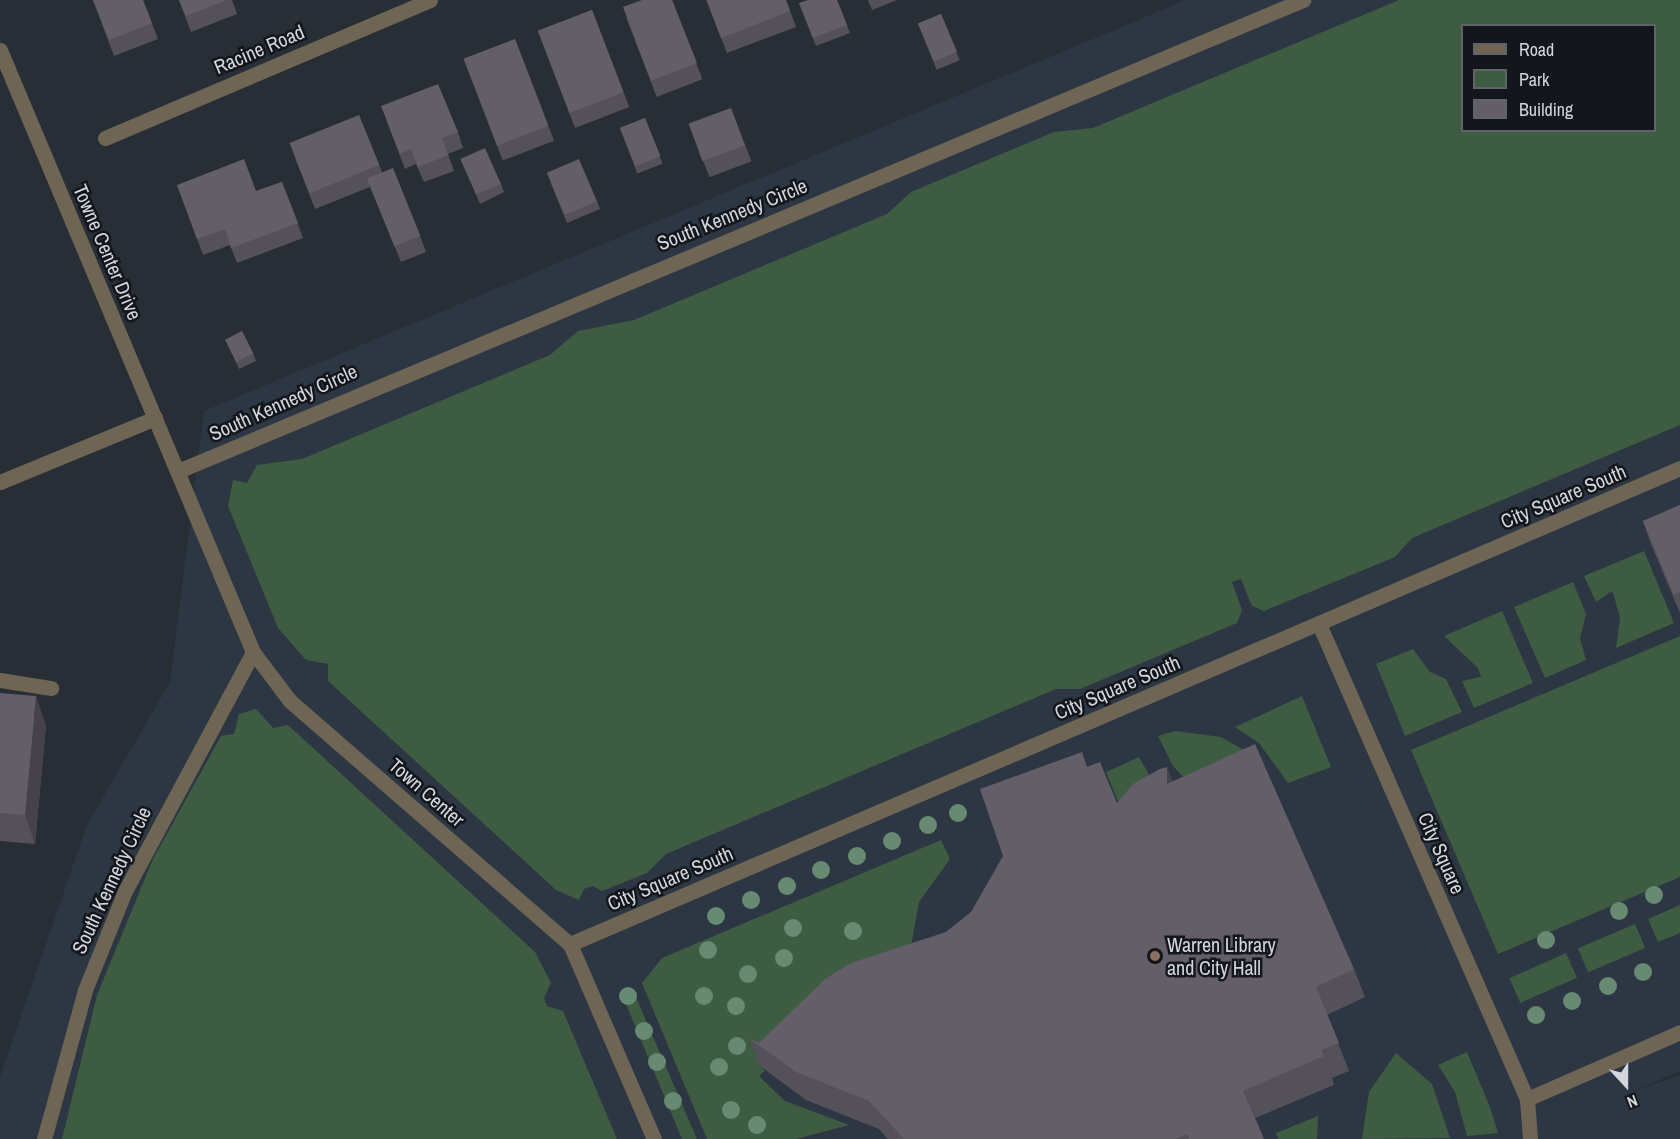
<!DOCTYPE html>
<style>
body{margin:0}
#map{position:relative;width:1680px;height:1139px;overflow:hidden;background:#282e36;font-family:"Archivo Narrow",sans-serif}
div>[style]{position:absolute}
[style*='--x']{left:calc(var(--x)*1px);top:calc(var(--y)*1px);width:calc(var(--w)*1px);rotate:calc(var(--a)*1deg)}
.built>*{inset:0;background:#2d3744}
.green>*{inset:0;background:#3d5c41;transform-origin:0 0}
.service>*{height:15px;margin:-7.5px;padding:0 7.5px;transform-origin:7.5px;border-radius:7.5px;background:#6e6555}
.minor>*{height:15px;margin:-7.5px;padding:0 7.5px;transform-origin:7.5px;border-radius:7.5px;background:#6e6555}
.trees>*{width:18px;height:18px;margin:-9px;border-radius:50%;background:#688972}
.wall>*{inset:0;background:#555159;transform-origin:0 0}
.shaded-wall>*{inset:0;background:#454249}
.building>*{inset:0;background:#635e68;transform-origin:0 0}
.dots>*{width:16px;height:16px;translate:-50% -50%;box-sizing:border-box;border:3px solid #13161a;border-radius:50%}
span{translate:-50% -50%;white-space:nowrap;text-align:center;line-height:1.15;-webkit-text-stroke:5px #13161a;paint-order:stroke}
.street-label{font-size:20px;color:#d3d7dd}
.poi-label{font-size:20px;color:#d3d7dd}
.left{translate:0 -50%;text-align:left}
.legend{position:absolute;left:1461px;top:24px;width:195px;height:108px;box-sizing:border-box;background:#13161a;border:2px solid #606368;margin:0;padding:8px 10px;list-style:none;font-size:18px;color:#d3d7dd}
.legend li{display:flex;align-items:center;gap:12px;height:30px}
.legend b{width:30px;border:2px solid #606368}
.north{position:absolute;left:1596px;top:1055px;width:60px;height:60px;-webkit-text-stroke:4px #13161a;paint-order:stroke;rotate:159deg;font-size:16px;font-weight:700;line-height:24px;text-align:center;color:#d3d7dd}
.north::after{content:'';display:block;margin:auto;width:21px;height:27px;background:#d3d7dd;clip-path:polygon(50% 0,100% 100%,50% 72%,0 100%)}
</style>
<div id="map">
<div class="built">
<i style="clip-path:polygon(evenodd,1186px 0,1680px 0,1680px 1071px,1627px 1094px,1680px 1075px,1680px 1139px,0 1139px,0 1077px,87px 825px,170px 682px,204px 411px,1186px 0,1462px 26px,1654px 26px,1654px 130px,1462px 130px,1462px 26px)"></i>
</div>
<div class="green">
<i style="clip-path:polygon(evenodd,1399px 0,1680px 0,1680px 425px,1412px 538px,1395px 557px,1264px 611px,1252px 606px,1241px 579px,1232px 582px,1242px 610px,1237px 623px,1080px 689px,1056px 689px,666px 854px,647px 873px,602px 891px,593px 886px,584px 889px,579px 900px,556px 890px,328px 681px,328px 664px,306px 660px,278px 628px,228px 506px,233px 480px,247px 483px,257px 465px,302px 459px,550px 355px,578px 331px,634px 320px,887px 214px,911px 192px,1054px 132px,1093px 128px,1399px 0,1462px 26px,1654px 26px,1654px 130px,1462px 130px,1462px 26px)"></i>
<i style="clip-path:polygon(1644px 551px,1674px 623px,1616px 648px,1620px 618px,1614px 596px,1612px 591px,1596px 602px,1584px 576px)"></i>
<i style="clip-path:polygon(1573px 582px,1586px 614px,1580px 638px,1586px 660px,1545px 678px,1514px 607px)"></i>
<i style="clip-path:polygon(1502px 611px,1533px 683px,1474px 708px,1462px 681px,1481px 677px,1478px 668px,1444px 636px)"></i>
<i style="clip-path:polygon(1680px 636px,1680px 877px,1498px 954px,1411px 750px)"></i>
<i style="clip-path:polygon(1413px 649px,1430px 672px,1446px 679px,1462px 712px,1405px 736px,1376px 664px)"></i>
<i style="clip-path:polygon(1302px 696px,1331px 767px,1288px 783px,1259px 743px,1235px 727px)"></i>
<i style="clip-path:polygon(256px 709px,273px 728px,288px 725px,535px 952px,551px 983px,544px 998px,547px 1006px,563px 1011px,617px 1139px,62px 1139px,97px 995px,153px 859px,221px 736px,234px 734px,239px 714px)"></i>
<i style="clip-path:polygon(1175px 731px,1221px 737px,1251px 754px,1188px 782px,1173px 766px,1158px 736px)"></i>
<i style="clip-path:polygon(1139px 757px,1153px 782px,1129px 828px,1106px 772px)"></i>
<i style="clip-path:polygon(941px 840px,950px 859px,919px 902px,909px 957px,760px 1066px,765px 1071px,759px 1076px,785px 1101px,849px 1125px,796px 1139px,707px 1139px,642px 983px,662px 958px)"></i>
<i style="clip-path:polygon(1680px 905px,1680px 933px,1658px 942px,1648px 919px)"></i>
<i style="left:1635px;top:924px;width:26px;height:62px;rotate:67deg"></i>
<i style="left:1566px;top:953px;width:27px;height:62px;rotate:66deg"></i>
<i style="clip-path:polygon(632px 988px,697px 1139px,682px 1139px,621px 992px)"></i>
<i style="clip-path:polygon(1467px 1052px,1490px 1107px,1498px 1133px,1467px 1136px,1455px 1092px,1438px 1065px)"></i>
<i style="clip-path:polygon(1396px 1053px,1432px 1084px,1450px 1138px,1362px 1139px,1369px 1092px)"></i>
<i style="clip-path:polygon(1318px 1116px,1317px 1139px,1278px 1139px,1276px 1133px)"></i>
</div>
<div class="service">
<i style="--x:0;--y:680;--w:52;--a:8.9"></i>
</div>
<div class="minor">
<i style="--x:0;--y:50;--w:653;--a:67.2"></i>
<i style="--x:253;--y:652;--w:61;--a:52.9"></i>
<i style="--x:290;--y:701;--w:371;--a:41"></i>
<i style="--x:570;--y:944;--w:212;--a:66.7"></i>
<i style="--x:105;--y:138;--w:353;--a:-23"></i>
<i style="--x:178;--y:471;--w:1220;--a:-22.72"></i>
<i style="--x:0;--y:482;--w:168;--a:-22.4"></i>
<i style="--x:1319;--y:624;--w:519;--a:66.35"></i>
<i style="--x:1527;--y:1099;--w:40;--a:85.7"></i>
<i style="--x:570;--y:944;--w:1208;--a:-23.21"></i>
<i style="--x:1527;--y:1099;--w:167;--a:-23.6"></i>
<i style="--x:44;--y:1139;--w:155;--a:-74.6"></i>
<i style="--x:85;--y:990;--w:107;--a:-68"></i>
<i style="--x:125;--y:891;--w:271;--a:-61.8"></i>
</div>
<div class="trees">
<i style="left:958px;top:813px"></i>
<i style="left:928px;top:825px"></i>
<i style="left:892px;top:841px"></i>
<i style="left:857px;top:856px"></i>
<i style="left:821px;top:870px"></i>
<i style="left:787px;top:886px"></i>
<i style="left:1654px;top:895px"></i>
<i style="left:751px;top:900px"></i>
<i style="left:1619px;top:911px"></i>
<i style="left:716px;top:916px"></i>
<i style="left:793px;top:928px"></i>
<i style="left:853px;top:931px"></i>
<i style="left:1546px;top:940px"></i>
<i style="left:708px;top:950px"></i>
<i style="left:784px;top:958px"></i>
<i style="left:1643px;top:972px"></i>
<i style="left:748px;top:974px"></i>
<i style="left:1608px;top:986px"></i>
<i style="left:628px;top:996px"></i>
<i style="left:704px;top:996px"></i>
<i style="left:1572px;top:1001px"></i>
<i style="left:736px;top:1006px"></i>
<i style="left:1536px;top:1015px"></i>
<i style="left:644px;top:1031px"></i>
<i style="left:737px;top:1046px"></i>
<i style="left:657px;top:1062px"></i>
<i style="left:719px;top:1067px"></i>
<i style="left:673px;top:1101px"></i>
<i style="left:731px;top:1110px"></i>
<i style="left:757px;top:1125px"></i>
</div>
<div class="wall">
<i style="clip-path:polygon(93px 0,143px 0,158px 39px,114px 56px)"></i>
<i style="clip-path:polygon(179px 0,232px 0,237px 14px,191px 32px)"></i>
<i style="left:672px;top:0;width:85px;height:49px;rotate:69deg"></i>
<i style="clip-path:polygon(706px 0,786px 0,796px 27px,727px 53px)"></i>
<i style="clip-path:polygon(837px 0,850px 33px,816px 46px,799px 3px)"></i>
<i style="clip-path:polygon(868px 0,897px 0,872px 10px)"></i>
<i style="left:592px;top:10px;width:104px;height:58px;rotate:69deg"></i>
<i style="left:941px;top:14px;width:50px;height:25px;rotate:68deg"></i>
<i style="left:515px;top:39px;width:109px;height:55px;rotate:69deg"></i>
<i style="left:731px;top:108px;width:57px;height:45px;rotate:69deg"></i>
<i style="clip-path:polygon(359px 115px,382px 172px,420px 236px,426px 252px,401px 262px,370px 187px,315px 209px,295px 158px)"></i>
<i style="left:645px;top:118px;width:49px;height:27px;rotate:69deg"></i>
<i style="clip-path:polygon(387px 122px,458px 132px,463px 148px,448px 154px,454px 171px,424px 182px,416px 164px,405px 169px)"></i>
<i style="clip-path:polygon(461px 160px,501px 184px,504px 192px,480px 204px)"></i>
<i style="clip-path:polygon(550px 181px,597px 201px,600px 209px,567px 223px)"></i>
<i style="clip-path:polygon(282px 182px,303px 238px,237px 263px,230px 245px,203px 255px,177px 185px,256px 191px)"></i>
<i style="clip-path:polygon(225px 339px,253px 353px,256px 361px,239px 369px)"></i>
<i style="clip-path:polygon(1680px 505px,1680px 613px,1651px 544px,1643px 521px)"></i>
<i style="clip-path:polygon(0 693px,46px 725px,35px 844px,0 841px)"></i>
<i style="clip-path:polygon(1087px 767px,1117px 803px,1167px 767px,1172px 781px,1354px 969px,1365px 997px,1327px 1015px,1349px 1071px,1332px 1078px,1334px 1085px,1255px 1118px,1264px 1139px,888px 1139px,879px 1129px,806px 1100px,760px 1066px,749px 1038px,759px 1043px,946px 932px,971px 912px)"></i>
</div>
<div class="shaded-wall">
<i style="clip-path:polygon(36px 696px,46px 725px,35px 844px,25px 815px)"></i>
<i style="clip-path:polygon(1167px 767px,1177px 796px,1167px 784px)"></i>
</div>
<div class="building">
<i style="clip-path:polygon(93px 0,143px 0,152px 23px,109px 40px)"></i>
<i style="clip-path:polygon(179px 0,227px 0,186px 16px)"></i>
<i style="clip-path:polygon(642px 0,672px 0,697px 63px,651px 81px,623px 7px)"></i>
<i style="clip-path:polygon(707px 0,786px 0,790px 11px,721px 38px)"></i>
<i style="clip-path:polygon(808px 0,837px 0,847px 25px,813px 38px,799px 3px)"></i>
<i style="left:592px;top:10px;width:88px;height:58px;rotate:69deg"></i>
<i style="left:941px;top:14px;width:41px;height:25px;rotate:67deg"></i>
<i style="left:515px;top:39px;width:93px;height:55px;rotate:69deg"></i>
<i style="clip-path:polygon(438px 84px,458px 132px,442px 138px,448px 155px,418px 167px,411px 149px,400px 154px,381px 106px)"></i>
<i style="left:731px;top:108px;width:40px;height:45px;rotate:70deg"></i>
<i style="left:359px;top:115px;width:54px;height:75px;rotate:68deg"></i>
<i style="left:645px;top:118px;width:41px;height:27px;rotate:68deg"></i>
<i style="left:485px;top:148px;width:39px;height:27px;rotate:66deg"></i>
<i style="clip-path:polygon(244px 159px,256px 191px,282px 182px,298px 223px,231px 248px,225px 229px,197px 239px,177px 185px)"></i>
<i style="left:579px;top:159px;width:46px;height:35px;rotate:67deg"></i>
<i style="left:393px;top:168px;width:73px;height:28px;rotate:68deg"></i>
<i style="left:242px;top:331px;width:25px;height:19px;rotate:63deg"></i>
<i style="clip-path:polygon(1680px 505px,1680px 592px,1674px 595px,1643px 521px)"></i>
<i style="clip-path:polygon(0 693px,36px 696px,25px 815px,0 813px)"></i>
<i style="clip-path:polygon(1255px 744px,1354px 969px,1316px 987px,1339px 1043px,1321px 1050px,1324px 1056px,1243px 1091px,1264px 1139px,1189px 1139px,1188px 1134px,1175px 1139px,904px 1139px,869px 1101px,796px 1072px,749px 1038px,759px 1043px,825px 979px,851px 963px,946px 932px,971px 912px,1003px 856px,980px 789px,1082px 752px,1087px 767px,1100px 762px,1117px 803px,1133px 784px,1160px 769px,1167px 767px,1167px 784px)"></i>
</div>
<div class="dots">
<i style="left:1155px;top:956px;background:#8d6e63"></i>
</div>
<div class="street-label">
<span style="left:259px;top:49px;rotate:-23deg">Racine Road</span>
<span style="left:732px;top:214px;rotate:-22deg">South Kennedy Circle</span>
<span style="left:108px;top:252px;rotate:67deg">Towne Center Drive</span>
<span style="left:283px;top:402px;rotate:-24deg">South Kennedy Circle</span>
<span style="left:1563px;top:496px;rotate:-23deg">City Square South</span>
<span style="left:1117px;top:687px;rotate:-23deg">City Square South</span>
<span style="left:427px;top:792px;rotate:41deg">Town Center</span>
<span style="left:1442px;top:853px;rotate:66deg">City Square</span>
<span style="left:670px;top:878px;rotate:-23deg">City Square South</span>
<span style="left:111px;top:880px;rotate:-65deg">South Kennedy Circle</span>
</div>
<div class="poi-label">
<span class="left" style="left:1167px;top:956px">Warren Library<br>and City Hall</span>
</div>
<ul class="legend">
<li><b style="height:8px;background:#6e6555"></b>Road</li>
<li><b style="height:16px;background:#3d5c41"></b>Park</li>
<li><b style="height:16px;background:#635e68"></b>Building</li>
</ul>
<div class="north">N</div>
</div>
